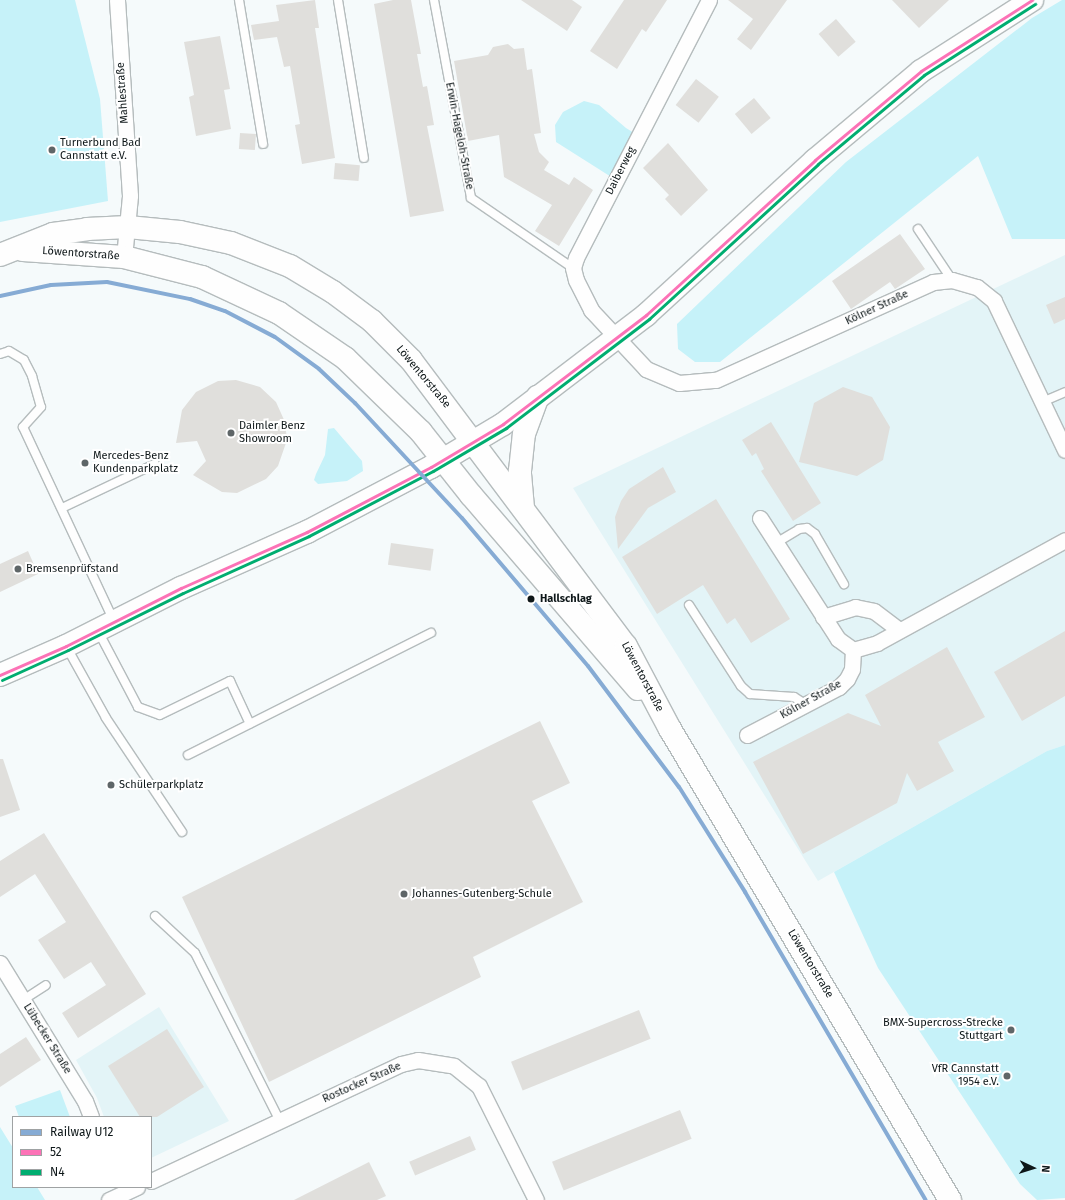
<!DOCTYPE html>
<meta charset="utf-8">
<style>
body{margin:0}
#map{position:relative;width:1065px;height:1200px;overflow:hidden;background:#f5fafb;font-family:"Fira Sans",sans-serif}
div>[style]{position:absolute}
[style*='--x']{left:calc(var(--x)*1px);top:calc(var(--y)*1px);width:calc(var(--w)*1px);rotate:calc(var(--a)*1deg)}
.built>*{inset:0;background:#e3f4f7}
.green>*{inset:0;background:#c6f2f9}
.building>*{inset:0;background:#e0dfdc;transform-origin:0 0}
.roads{filter:drop-shadow(1px 0 #b5bcbd) drop-shadow(-1px 0 #b5bcbd) drop-shadow(0 1px #b5bcbd) drop-shadow(0 -1px #b5bcbd)}
.service>*{height:8px;margin:-4px;padding:0 4px;transform-origin:4px;border-radius:4px;background:#fefefe}
.minor>*{height:15px;margin:-7.5px;padding:0 7.5px;transform-origin:7.5px;border-radius:7.5px;background:#fefefe}
.secondary>*{height:22px;margin:-11px;padding:0 11px;transform-origin:11px;border-radius:11px;background:#fefefe}
.bus-1>*{height:3px;margin:-1.5px;padding:0 1.5px;transform-origin:1.5px;border-radius:1.5px;background:#fc72b6}
.bus-2>*{height:3px;margin:-1.5px;padding:0 1.5px;transform-origin:1.5px;border-radius:1.5px;background:#00ad70}
.rail-1>*{height:4px;margin:-2px;padding:0 2px;transform-origin:2px;border-radius:2px;background:#86abd4}
.dots>*{width:11px;height:11px;translate:-50% -50%;box-sizing:border-box;border:2px solid #fff;border-radius:50%}
span{translate:-50% -50%;white-space:nowrap;text-align:center;line-height:1.15;-webkit-text-stroke:4px #fff;paint-order:stroke}
.street-label{font-size:11px;color:#0e1719}
.poi-label{font-size:11px;color:#0e1719}
.left{translate:0 -50%;text-align:left}
.right{translate:-100% -50%;text-align:right}
.stop-label{font-size:11px;color:#0e1719;font-weight:700}
.legend{position:absolute;left:12px;top:1116px;width:140px;height:72px;box-sizing:border-box;background:#fff;border:1px solid #9fa2a3;margin:0;padding:5px 7px;list-style:none;font-size:12px;color:#0e1719}
.legend li{display:flex;align-items:center;gap:8px;height:20px}
.legend b{width:20px;border:1px solid #9fa2a3}
.north{position:absolute;left:1013px;top:1148px;width:40px;height:40px;-webkit-text-stroke:3px #fff;paint-order:stroke;rotate:94deg;font-size:11px;font-weight:700;line-height:16px;text-align:center;color:#0e1719}
.north::after{content:'';display:block;margin:auto;width:14px;height:18px;background:#0e1719;clip-path:polygon(50% 0,100% 100%,50% 72%,0 100%)}
</style>
<div id="map">
<div class="built">
<i style="clip-path:polygon(1065px 255px,1065px 745px,1047px 751px,818px 881px,573px 488px)"></i>
<i style="clip-path:polygon(159px 1007px,229px 1121px,151px 1158px,151px 1117px,104px 1117px,97px 1098px,76px 1060px)"></i>
</div>
<div class="green">
<i style="clip-path:polygon(0 0,75px 0,100px 99px,108px 201px,0 222px)"></i>
<i style="clip-path:polygon(1062px 0,1065px 0,1065px 239px,1012px 239px,978px 156px,720px 362px,695px 362px,678px 349px,677px 324px,846px 162px,1032px 18px)"></i>
<i style="clip-path:polygon(584px 101px,599px 105px,626px 128px,639px 136px,616px 180px,556px 142px,555px 125px,563px 112px)"></i>
<i style="clip-path:polygon(334px 428px,362px 461px,363px 471px,347px 481px,318px 484px,314px 480px,316px 474px,325px 455px,328px 429px)"></i>
<i style="clip-path:polygon(1065px 745px,1065px 1198px,1037px 1200px,1020px 1184px,878px 968px,834px 872px,1047px 751px)"></i>
<i style="clip-path:polygon(60px 1090px,70px 1117px,19px 1117px,15px 1106px)"></i>
<i style="clip-path:polygon(0 1127px,13px 1148px,13px 1187px,37px 1187px,45px 1200px,0 1200px)"></i>
</div>
<div class="building">
<i style="clip-path:polygon(315px 0,319px 28px,315px 28px,335px 158px,302px 164px,295px 125px,300px 124px,290px 66px,284px 67px,277px 37px,254px 40px,251px 25px,279px 21px,276px 5px)"></i>
<i style="clip-path:polygon(393px 0,411px 0,421px 54px,417px 54px,423px 87px,427px 86px,434px 125px,427px 126px,444px 211px,410px 217px,374px 4px)"></i>
<i style="clip-path:polygon(521px 0,572px 0,582px 7px,567px 31px)"></i>
<i style="clip-path:polygon(624px 0,667px 0,646px 32px,642px 29px,617px 69px,590px 51px)"></i>
<i style="clip-path:polygon(728px 0,787px 0,751px 50px,737px 39px,753px 19px)"></i>
<i style="clip-path:polygon(892px 0,949px 0,919px 28px)"></i>
<i style="left:836px;top:19px;width:30px;height:23px;rotate:49deg"></i>
<i style="clip-path:polygon(220px 36px,230px 89px,224px 90px,231px 129px,196px 136px,189px 97px,194px 95px,184px 42px)"></i>
<i style="clip-path:polygon(508px 44px,514px 49px,524px 48px,527px 70px,532px 69px,541px 133px,534px 134px,539px 152px,549px 162px,544px 170px,569px 185px,574px 177px,593px 190px,559px 246px,535px 231px,552px 205px,504px 177px,499px 135px,468px 141px,454px 61px,488px 55px,493px 47px)"></i>
<i style="left:696px;top:79px;width:29px;height:33px;rotate:38deg"></i>
<i style="left:754px;top:98px;width:26px;height:25px;rotate:50deg"></i>
<i style="left:240px;top:133px;width:16px;height:16px;rotate:4deg"></i>
<i style="clip-path:polygon(668px 143px,708px 190px,681px 216px,665px 199px,669px 195px,643px 168px)"></i>
<i style="left:335px;top:163px;width:25px;height:16px;rotate:5deg"></i>
<i style="clip-path:polygon(900px 234px,925px 269px,895px 289px,890px 282px,851px 309px,832px 281px)"></i>
<i style="clip-path:polygon(1065px 297px,1065px 319px,1054px 324px,1046px 305px)"></i>
<i style="clip-path:polygon(236px 380px,260px 387px,276px 402px,285px 422px,287px 440px,278px 466px,266px 479px,237px 493px,222px 492px,193px 475px,206px 461px,197px 441px,176px 443px,182px 410px,196px 392px,218px 381px)"></i>
<i style="clip-path:polygon(843px 387px,872px 397px,890px 427px,883px 460px,857px 476px,799px 462px,814px 403px)"></i>
<i style="clip-path:polygon(771px 422px,821px 503px,793px 521px,761px 471px,764px 469px,756px 453px,752px 456px,742px 440px)"></i>
<i style="clip-path:polygon(663px 467px,676px 492px,648px 508px,618px 549px,615px 517px,621px 501px,629px 489px)"></i>
<i style="clip-path:polygon(716px 499px,790px 619px,751px 643px,735px 618px,727px 624px,703px 585px,657px 614px,622px 557px)"></i>
<i style="left:391px;top:543px;width:43px;height:22px;rotate:8deg"></i>
<i style="clip-path:polygon(28px 551px,38px 574px,0 592px,0 564px)"></i>
<i style="clip-path:polygon(1065px 631px,1065px 696px,1022px 721px,994px 672px)"></i>
<i style="clip-path:polygon(947px 647px,985px 717px,938px 742px,954px 771px,917px 791px,907px 773px,897px 803px,803px 854px,753px 762px,848px 713px,881px 726px,865px 695px)"></i>
<i style="clip-path:polygon(540px 721px,570px 783px,532px 801px,583px 902px,473px 957px,481px 977px,269px 1082px,182px 897px)"></i>
<i style="clip-path:polygon(0 759px,3px 759px,20px 810px,0 817px)"></i>
<i style="clip-path:polygon(44px 833px,146px 994px,78px 1038px,62px 1013px,106px 985px,91px 962px,64px 979px,38px 940px,66px 922px,35px 874px,0 897px,0 861px)"></i>
<i style="left:639px;top:1010px;width:31px;height:138px;rotate:68deg"></i>
<i style="clip-path:polygon(167px 1029px,204px 1087px,157px 1117px,140px 1117px,108px 1066px)"></i>
<i style="clip-path:polygon(26px 1037px,41px 1060px,0 1087px,0 1054px)"></i>
<i style="left:680px;top:1110px;width:31px;height:138px;rotate:68deg"></i>
<i style="left:470px;top:1136px;width:15px;height:66px;rotate:67deg"></i>
<i style="clip-path:polygon(369px 1162px,386px 1196px,377px 1200px,294px 1200px)"></i>
</div>
<div class="roads">
<div class="service">
<i style="--x:239;--y:0;--w:146;--a:80.5"></i>
<i style="--x:338;--y:0;--w:160;--a:80.7"></i>
<i style="--x:434;--y:0;--w:201;--a:79.4"></i>
<i style="--x:471;--y:198;--w:124;--a:34.5"></i>
<i style="--x:918;--y:229;--w:61;--a:56.3"></i>
<i style="--x:0;--y:354;--w:9;--a:-18"></i>
<i style="--x:9;--y:351;--w:17;--a:31"></i>
<i style="--x:24;--y:360;--w:18;--a:63"></i>
<i style="--x:32;--y:376;--w:32;--a:74"></i>
<i style="--x:41;--y:407;--w:27;--a:132"></i>
<i style="--x:23;--y:427;--w:214;--a:64.9"></i>
<i style="--x:1042;--y:402;--w:25;--a:-23"></i>
<i style="--x:62;--y:508;--w:103;--a:-25.3"></i>
<i style="--x:776;--y:543;--w:27;--a:-31"></i>
<i style="--x:799;--y:529;--w:8;--a:-7"></i>
<i style="--x:807;--y:528;--w:10;--a:37"></i>
<i style="--x:815;--y:534;--w:58;--a:59.9"></i>
<i style="--x:689;--y:605;--w:96;--a:57.3"></i>
<i style="--x:741;--y:686;--w:12;--a:42"></i>
<i style="--x:750;--y:694;--w:44;--a:3.9"></i>
<i style="--x:794;--y:697;--w:13;--a:32"></i>
<i style="--x:98;--y:631;--w:86;--a:62.2"></i>
<i style="--x:138;--y:707;--w:23;--a:20"></i>
<i style="--x:160;--y:715;--w:78;--a:-25.9"></i>
<i style="--x:230;--y:681;--w:47;--a:65.1"></i>
<i style="--x:66;--y:646;--w:82;--a:60.9"></i>
<i style="--x:106;--y:718;--w:137;--a:56.3"></i>
<i style="--x:188;--y:755;--w:272;--a:-26.7"></i>
<i style="--x:155;--y:916;--w:54;--a:42.8"></i>
<i style="--x:195;--y:953;--w:188;--a:63.2"></i>
<i style="--x:23;--y:1000;--w:27;--a:-33"></i>
</div>
<div class="minor">
<i style="--x:117;--y:0;--w:196;--a:86.2"></i>
<i style="--x:130;--y:196;--w:61;--a:95.6"></i>
<i style="--x:709;--y:0;--w:290;--a:117.3"></i>
<i style="--x:576;--y:258;--w:10;--a:107"></i>
<i style="--x:573;--y:268;--w:12;--a:76"></i>
<i style="--x:576;--y:280;--w:34;--a:63"></i>
<i style="--x:591;--y:310;--w:81;--a:47"></i>
<i style="--x:646;--y:369;--w:36;--a:23"></i>
<i style="--x:679;--y:383;--w:37;--a:-5"></i>
<i style="--x:716;--y:380;--w:238;--a:-24.3"></i>
<i style="--x:933;--y:282;--w:19;--a:-6"></i>
<i style="--x:952;--y:280;--w:26;--a:16"></i>
<i style="--x:977;--y:287;--w:22;--a:39"></i>
<i style="--x:994;--y:301;--w:165;--a:64.5"></i>
<i style="--x:760;--y:518;--w:144;--a:57.2"></i>
<i style="--x:838;--y:639;--w:19;--a:36"></i>
<i style="--x:853;--y:650;--w:25;--a:-16"></i>
<i style="--x:877;--y:643;--w:214;--a:-28.7"></i>
<i style="--x:823;--y:617;--w:34;--a:-17"></i>
<i style="--x:855;--y:607;--w:19;--a:12"></i>
<i style="--x:874;--y:611;--w:31;--a:37"></i>
<i style="--x:747;--y:735;--w:104;--a:-27.6"></i>
<i style="--x:839;--y:687;--w:11;--a:-45"></i>
<i style="--x:847;--y:679;--w:11;--a:-63"></i>
<i style="--x:852;--y:669;--w:19;--a:-87"></i>
<i style="--x:0;--y:963;--w:162;--a:58.4"></i>
<i style="--x:85;--y:1101;--w:17;--a:69"></i>
<i style="--x:151;--y:1181;--w:276;--a:-25.1"></i>
<i style="--x:401;--y:1064;--w:17;--a:-13"></i>
<i style="--x:418;--y:1060;--w:36;--a:9"></i>
<i style="--x:454;--y:1066;--w:32;--a:39"></i>
<i style="--x:479;--y:1086;--w:127;--a:63.4"></i>
<i style="--x:109;--y:1200;--w:31;--a:-25"></i>
</div>
<div class="secondary">
<i style="--x:23;--y:250;--w:101;--a:4"></i>
<i style="--x:124;--y:257;--w:81;--a:14.4"></i>
<i style="--x:202;--y:277;--w:85;--a:25.1"></i>
<i style="--x:279;--y:313;--w:80;--a:34.3"></i>
<i style="--x:345;--y:358;--w:106;--a:44.2"></i>
<i style="--x:421;--y:432;--w:80;--a:51.6"></i>
<i style="--x:471;--y:495;--w:256;--a:49.3"></i>
<i style="--x:0;--y:255;--w:57;--a:-21.6"></i>
<i style="--x:53;--y:234;--w:34;--a:-8"></i>
<i style="--x:87;--y:229;--w:41;--a:-2.8"></i>
<i style="--x:128;--y:227;--w:52;--a:5.5"></i>
<i style="--x:180;--y:232;--w:52;--a:12.2"></i>
<i style="--x:231;--y:243;--w:63;--a:21.3"></i>
<i style="--x:290;--y:266;--w:50;--a:31.2"></i>
<i style="--x:333;--y:292;--w:49;--a:36.6"></i>
<i style="--x:372;--y:321;--w:55;--a:45"></i>
<i style="--x:411;--y:360;--w:358;--a:53.1"></i>
<i style="--x:626;--y:646;--w:94;--a:62.1"></i>
<i style="--x:670;--y:729;--w:548;--a:59.27"></i>
<i style="--x:523;--y:508;--w:37;--a:-95"></i>
<i style="--x:520;--y:471;--w:37;--a:-84"></i>
<i style="--x:524;--y:434;--w:40;--a:-69.8"></i>
<i style="--x:0;--y:675;--w:72;--a:-23.7"></i>
<i style="--x:66;--y:646;--w:129;--a:-26.8"></i>
<i style="--x:181;--y:588;--w:138;--a:-24"></i>
<i style="--x:307;--y:532;--w:140;--a:-27.7"></i>
<i style="--x:431;--y:467;--w:84;--a:-30.8"></i>
<i style="--x:503;--y:424;--w:180;--a:-37.3"></i>
<i style="--x:646;--y:315;--w:229;--a:-42.5"></i>
<i style="--x:815;--y:160;--w:138;--a:-40"></i>
<i style="--x:921;--y:71;--w:132;--a:-32.6"></i>
</div>
</div>
<div class="bus-1">
<i style="--x:0;--y:675;--w:72;--a:-23.7"></i>
<i style="--x:66;--y:646;--w:129;--a:-26.8"></i>
<i style="--x:181;--y:588;--w:138;--a:-24"></i>
<i style="--x:307;--y:532;--w:140;--a:-27.7"></i>
<i style="--x:431;--y:467;--w:84;--a:-30.8"></i>
<i style="--x:503;--y:424;--w:180;--a:-37.3"></i>
<i style="--x:646;--y:315;--w:229;--a:-42.5"></i>
<i style="--x:815;--y:160;--w:138;--a:-40"></i>
<i style="--x:921;--y:71;--w:132;--a:-32.6"></i>
</div>
<div class="bus-2">
<i style="--x:2;--y:680;--w:72;--a:-24.4"></i>
<i style="--x:68;--y:650;--w:128;--a:-26.4"></i>
<i style="--x:183;--y:593;--w:138;--a:-24.3"></i>
<i style="--x:309;--y:536;--w:140;--a:-27.7"></i>
<i style="--x:433;--y:471;--w:85;--a:-30.5"></i>
<i style="--x:506;--y:428;--w:180;--a:-37.3"></i>
<i style="--x:649;--y:319;--w:229;--a:-42.5"></i>
<i style="--x:818;--y:164;--w:138;--a:-40"></i>
<i style="--x:924;--y:75;--w:132;--a:-32.6"></i>
</div>
<div class="rail-1">
<i style="--x:0;--y:296;--w:52;--a:-12.2"></i>
<i style="--x:51;--y:285;--w:56;--a:-3.1"></i>
<i style="--x:107;--y:282;--w:85;--a:11.6"></i>
<i style="--x:190;--y:299;--w:37;--a:19"></i>
<i style="--x:225;--y:311;--w:56;--a:27.5"></i>
<i style="--x:275;--y:337;--w:54;--a:36"></i>
<i style="--x:319;--y:369;--w:50;--a:43.4"></i>
<i style="--x:355;--y:403;--w:157;--a:47.1"></i>
<i style="--x:462;--y:518;--w:194;--a:49.6"></i>
<i style="--x:588;--y:666;--w:151;--a:53.1"></i>
<i style="--x:679;--y:787;--w:124;--a:57.8"></i>
<i style="--x:745;--y:892;--w:357;--a:59.6"></i>
</div>
<div class="dots">
<i style="left:52px;top:150px;background:#5f6668"></i>
<i style="left:231px;top:433px;background:#5f6668"></i>
<i style="left:85px;top:463px;background:#5f6668"></i>
<i style="left:18px;top:569px;background:#5f6668"></i>
<i style="left:531px;top:599px;background:#0e1719"></i>
<i style="left:111px;top:785px;background:#5f6668"></i>
<i style="left:404px;top:894px;background:#5f6668"></i>
<i style="left:1011px;top:1030px;background:#5f6668"></i>
<i style="left:1007px;top:1076px;background:#5f6668"></i>
</div>
<div class="street-label">
<span style="left:123px;top:93px;rotate:-94deg">Mahlestraße</span>
<span style="left:459px;top:136px;rotate:79deg">Erwin-Hageloh-Straße</span>
<span style="left:621px;top:171px;rotate:-63deg">Daiberweg</span>
<span style="left:81px;top:254px;rotate:4deg">Löwentorstraße</span>
<span style="left:877px;top:308px;rotate:-25deg">Kölner Straße</span>
<span style="left:423px;top:377px;rotate:50deg">Löwentorstraße</span>
<span style="left:642px;top:677px;rotate:62deg">Löwentorstraße</span>
<span style="left:811px;top:700px;rotate:-29deg">Kölner Straße</span>
<span style="left:810px;top:964px;rotate:59deg">Löwentorstraße</span>
<span style="left:47px;top:1039px;rotate:58deg">Lübecker Straße</span>
<span style="left:362px;top:1083px;rotate:-24deg">Rostocker Straße</span>
</div>
<div class="poi-label">
<span class="left" style="left:60px;top:150px">Turnerbund Bad<br>Cannstatt e.V.</span>
<span class="left" style="left:239px;top:433px">Daimler Benz<br>Showroom</span>
<span class="left" style="left:93px;top:463px">Mercedes-Benz<br>Kundenparkplatz</span>
<span class="left" style="left:26px;top:569px">Bremsenprüfstand</span>
<span class="left" style="left:119px;top:785px">Schülerparkplatz</span>
<span class="left" style="left:412px;top:894px">Johannes-Gutenberg-Schule</span>
<span class="right" style="left:1003px;top:1030px">BMX-Supercross-Strecke<br>Stuttgart</span>
<span class="right" style="left:999px;top:1076px">VfR Cannstatt<br>1954 e.V.</span>
</div>
<div class="stop-label">
<span class="left" style="left:540px;top:599px">Hallschlag</span>
</div>
<ul class="legend">
<li><b style="height:5px;background:#86abd4"></b>Railway U12</li>
<li><b style="height:5px;background:#fc72b6"></b>52</li>
<li><b style="height:5px;background:#00ad70"></b>N4</li>
</ul>
<div class="north">N</div>
</div>
